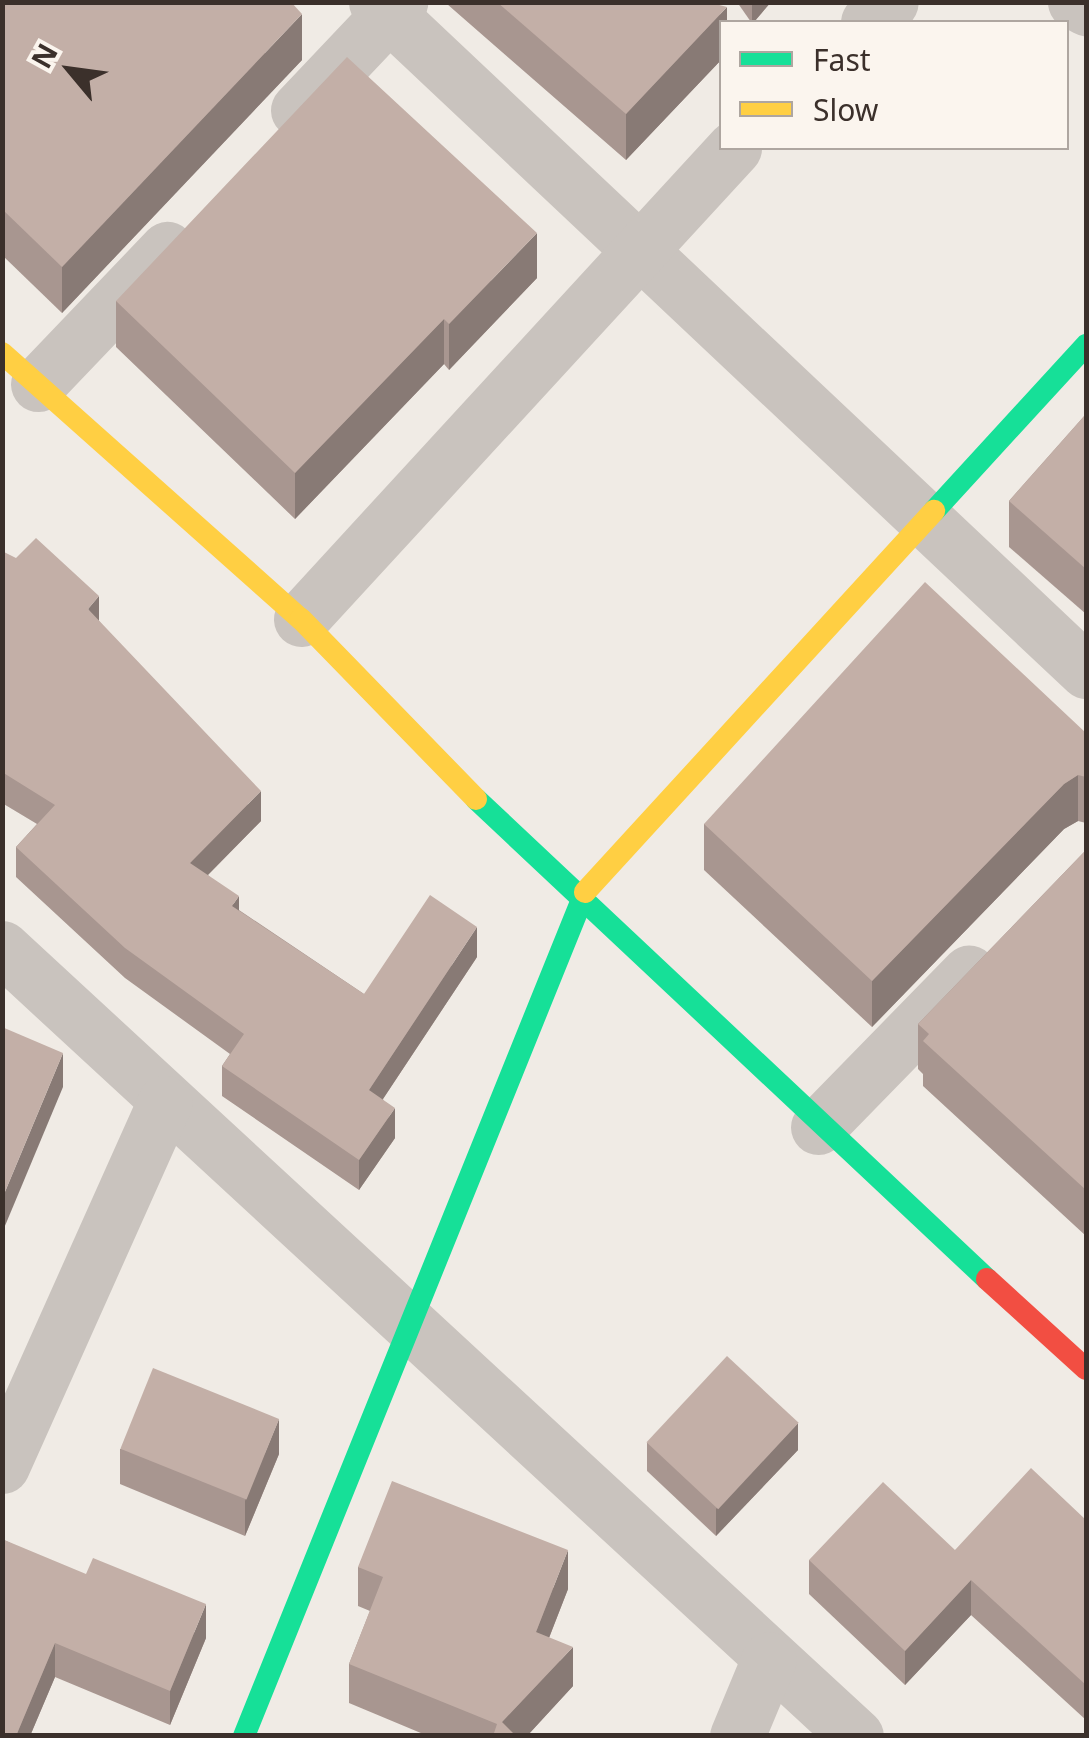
<!DOCTYPE html>
<style>
body{margin:0}
#map{position:relative;width:1089px;height:1738px;overflow:hidden;background:#f0ebe5;font-family:"Noto Sans",sans-serif}
div>[style]{position:absolute}
[style*='--x']{left:calc(var(--x)*1px);top:calc(var(--y)*1px);width:calc(var(--w)*1px);rotate:calc(var(--a)*1deg)}
.street>*{height:55px;margin:-27.5px;padding:0 27.5px;transform-origin:27.5px;border-radius:27.5px;background:#c9c3be}
.fast>*{height:22px;margin:-11px;padding:0 11px;transform-origin:11px;border-radius:11px;background:#16e098}
.slow>*{height:22px;margin:-11px;padding:0 11px;transform-origin:11px;border-radius:11px;background:#ffcf43}
.jam>*{height:22px;margin:-11px;padding:0 11px;transform-origin:11px;border-radius:11px;background:#f24e42}
.wall>*{inset:0;background:#a89690}
.shaded-wall>*{inset:0;background:#887a75}
.building>*{inset:0;background:#c3afa7;transform-origin:0 0}
span{translate:-50% -50%;white-space:nowrap;text-align:center;line-height:1.15;-webkit-text-stroke:10px #fbf5ee;paint-order:stroke}
.frame{position:absolute;inset:0;border:5px solid #3b302b;pointer-events:none}
.legend{position:absolute;left:719px;top:20px;width:350px;height:130px;box-sizing:border-box;background:#fbf5ee;border:2px solid #aea6a0;margin:0;padding:12px 18px;list-style:none;font-size:30px;color:#3b302b}
.legend li{display:flex;align-items:center;gap:20px;height:50px}
.legend b{width:50px;border:2px solid #aea6a0}
.north{position:absolute;left:20px;top:20px;width:100px;height:100px;-webkit-text-stroke:8px #fbf5ee;paint-order:stroke;rotate:299deg;font-size:28px;font-weight:700;line-height:40px;text-align:center;color:#3b302b}
.north::after{content:'';display:block;margin:auto;width:35px;height:45px;background:#3b302b;clip-path:polygon(50% 0,100% 100%,50% 72%,0 100%)}
</style>
<div id="map">
<div class="street">
<i style="--x:376;--y:2;--w:976;--a:43.3"></i>
<i style="--x:1075;--y:2;--w:13;--a:29"></i>
<i style="--x:868;--y:22;--w:30;--a:-41"></i>
<i style="--x:298;--y:110;--w:149;--a:-46.6"></i>
<i style="--x:38;--y:384;--w:187;--a:-46.3"></i>
<i style="--x:301;--y:619;--w:640;--a:-47.41"></i>
<i style="--x:2;--y:948;--w:1162;--a:42.7"></i>
<i style="--x:818;--y:1127;--w:216;--a:-45.7"></i>
<i style="--x:2;--y:1466;--w:398;--a:-65.9"></i>
<i style="--x:737;--y:1736;--w:83;--a:-67.4"></i>
</div>
<div class="fast">
<i style="--x:934;--y:511;--w:225;--a:-47.5"></i>
<i style="--x:476;--y:799;--w:701;--a:43.21"></i>
<i style="--x:244;--y:1736;--w:910;--a:-68"></i>
</div>
<div class="slow">
<i style="--x:2;--y:353;--w:400;--a:41.7"></i>
<i style="--x:301;--y:619;--w:251;--a:45.8"></i>
<i style="--x:585;--y:892;--w:517;--a:-47.51"></i>
</div>
<div class="jam">
<i style="--x:987;--y:1279;--w:134;--a:42.3"></i>
</div>
<div class="wall">
<i style="clip-path:polygon(2px 2px,302px 60px,62px 313px,2px 255px)"></i>
<i style="clip-path:polygon(447px 2px,708px 2px,727px 22px,722px 22px,722px 59px,626px 160px,447px 4px)"></i>
<i style="clip-path:polygon(737px 2px,771px 2px,754px 22px,751px 22px)"></i>
<i style="clip-path:polygon(537px 278px,449px 370px,444px 364px,295px 519px,116px 347px,116px 301px)"></i>
<i style="clip-path:polygon(1086px 414px,1086px 614px,1009px 547px,1009px 501px)"></i>
<i style="clip-path:polygon(2px 551px,99px 621px,261px 821px,208px 875px,239px 910px,364px 994px,477px 957px,383px 1099px,395px 1138px,359px 1190px,222px 1096px,222px 1066px,230px 1054px,125px 978px,16px 877px,16px 847px,37px 824px,2px 803px)"></i>
<i style="clip-path:polygon(1086px 733px,1086px 823px,1078px 821px,1064px 829px,872px 1027px,704px 870px,704px 824px)"></i>
<i style="clip-path:polygon(1086px 850px,1086px 1236px,923px 1086px,923px 1074px,918px 1069px,918px 1024px)"></i>
<i style="clip-path:polygon(647px 1443px,798px 1450px,716px 1536px,647px 1471px)"></i>
<i style="clip-path:polygon(120px 1449px,279px 1454px,245px 1536px,120px 1484px)"></i>
<i style="clip-path:polygon(1086px 1520px,1086px 1720px,971px 1615px,905px 1685px,809px 1594px,809px 1560px,955px 1550px)"></i>
<i style="clip-path:polygon(2px 1539px,206px 1638px,170px 1725px,55px 1677px,30px 1736px,2px 1736px)"></i>
<i style="clip-path:polygon(358px 1567px,568px 1589px,549px 1638px,573px 1686px,527px 1736px,428px 1736px,349px 1703px,349px 1664px,370px 1611px,358px 1606px)"></i>
</div>
<div class="shaded-wall">
<i style="clip-path:polygon(752px 2px,771px 2px,754px 22px,752px 22px)"></i>
<i style="clip-path:polygon(727px 7px,727px 22px,722px 22px,722px 59px,626px 160px,626px 114px)"></i>
<i style="clip-path:polygon(302px 14px,302px 60px,62px 313px,62px 267px)"></i>
<i style="clip-path:polygon(537px 233px,537px 278px,449px 370px,449px 324px)"></i>
<i style="clip-path:polygon(444px 319px,444px 364px,295px 519px,295px 473px)"></i>
<i style="clip-path:polygon(99px 596px,99px 627px,88px 609px)"></i>
<i style="clip-path:polygon(1078px 775px,1078px 821px,1064px 829px,872px 1027px,872px 981px,1064px 784px)"></i>
<i style="clip-path:polygon(261px 791px,261px 821px,190px 893px,190px 863px)"></i>
<i style="clip-path:polygon(239px 896px,239px 927px,232px 906px)"></i>
<i style="clip-path:polygon(477px 927px,477px 957px,369px 1120px,369px 1090px)"></i>
<i style="clip-path:polygon(63px 1053px,63px 1087px,2px 1233px,2px 1199px)"></i>
<i style="clip-path:polygon(395px 1108px,395px 1138px,359px 1190px,359px 1160px)"></i>
<i style="clip-path:polygon(279px 1419px,279px 1454px,245px 1536px,245px 1501px)"></i>
<i style="clip-path:polygon(798px 1423px,798px 1450px,716px 1536px,716px 1509px)"></i>
<i style="clip-path:polygon(568px 1550px,568px 1589px,536px 1671px,536px 1632px)"></i>
<i style="clip-path:polygon(971px 1580px,971px 1615px,905px 1685px,905px 1651px)"></i>
<i style="clip-path:polygon(206px 1604px,206px 1638px,170px 1725px,170px 1691px)"></i>
<i style="clip-path:polygon(55px 1643px,55px 1677px,30px 1736px,16px 1736px)"></i>
<i style="clip-path:polygon(573px 1647px,573px 1686px,527px 1736px,502px 1736px,502px 1722px)"></i>
</div>
<div class="building">
<i style="clip-path:polygon(2px 2px,291px 2px,302px 14px,62px 267px,2px 209px)"></i>
<i style="clip-path:polygon(497px 2px,708px 2px,727px 7px,626px 114px)"></i>
<i style="clip-path:polygon(347px 57px,537px 233px,449px 324px,444px 319px,295px 473px,116px 301px)"></i>
<i style="clip-path:polygon(1086px 414px,1086px 569px,1009px 501px)"></i>
<i style="clip-path:polygon(36px 538px,99px 596px,88px 609px,261px 791px,190px 863px,239px 896px,232px 906px,364px 994px,430px 895px,477px 927px,369px 1090px,395px 1108px,359px 1160px,222px 1066px,244px 1034px,125px 948px,16px 847px,55px 805px,2px 772px,2px 551px,16px 558px)"></i>
<i style="clip-path:polygon(925px 582px,1086px 733px,1086px 777px,1078px 775px,1064px 784px,872px 981px,704px 824px)"></i>
<i style="clip-path:polygon(1086px 850px,1086px 1190px,923px 1041px,929px 1034px,918px 1024px)"></i>
<i style="clip-path:polygon(2px 1027px,63px 1053px,2px 1199px)"></i>
<i style="left:727px;top:1356px;width:98px;height:118px;rotate:43deg"></i>
<i style="left:153px;top:1368px;width:136px;height:87px;rotate:22deg"></i>
<i style="clip-path:polygon(1031px 1468px,1086px 1520px,1086px 1685px,971px 1580px,905px 1651px,809px 1560px,883px 1482px,955px 1550px)"></i>
<i style="clip-path:polygon(392px 1481px,568px 1550px,536px 1632px,573px 1647px,502px 1722px,516px 1736px,493px 1736px,497px 1724px,349px 1664px,383px 1577px,358px 1567px)"></i>
<i style="clip-path:polygon(2px 1539px,86px 1574px,93px 1558px,206px 1604px,170px 1691px,55px 1643px,16px 1736px,8px 1736px,2px 1733px)"></i>
</div>
<div class="frame"></div>
<ul class="legend">
<li><b style="height:12px;background:#16e098"></b>Fast</li>
<li><b style="height:12px;background:#ffcf43"></b>Slow</li>
</ul>
<div class="north">N</div>
</div>
